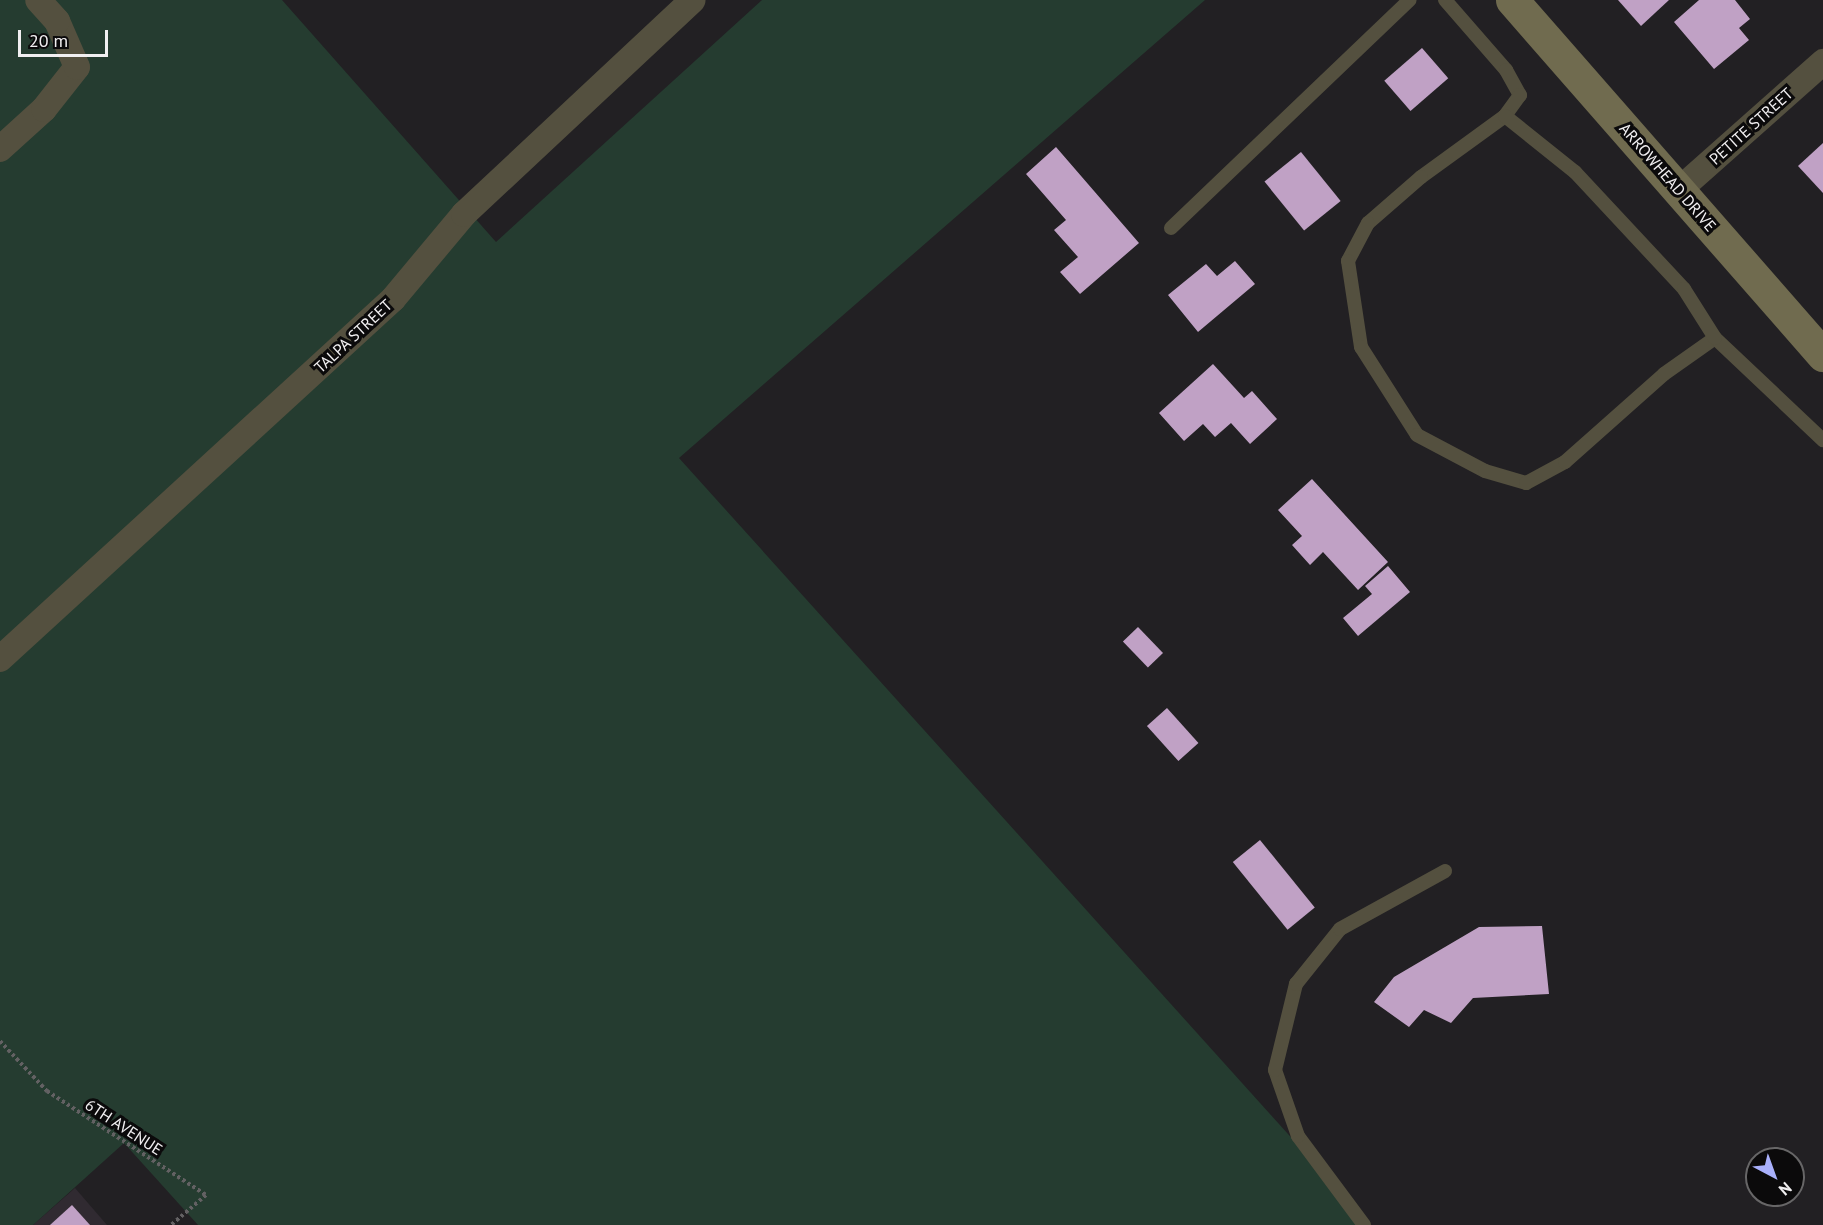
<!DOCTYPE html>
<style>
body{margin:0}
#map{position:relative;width:1823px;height:1225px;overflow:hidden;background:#222023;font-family:"PT Sans",sans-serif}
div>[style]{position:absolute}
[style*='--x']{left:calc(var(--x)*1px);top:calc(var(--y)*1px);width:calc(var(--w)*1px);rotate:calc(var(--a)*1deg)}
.built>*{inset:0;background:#302a31}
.green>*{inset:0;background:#253c30}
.building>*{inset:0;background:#c0a1c5;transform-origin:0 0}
.path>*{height:4px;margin-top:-2px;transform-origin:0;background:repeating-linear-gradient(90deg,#636163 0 3px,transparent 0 6px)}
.service>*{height:14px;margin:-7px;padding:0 7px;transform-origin:7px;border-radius:7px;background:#54503f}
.minor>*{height:26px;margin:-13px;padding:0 13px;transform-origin:13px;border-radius:13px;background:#54503f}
.secondary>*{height:33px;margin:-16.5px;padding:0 16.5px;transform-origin:16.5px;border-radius:16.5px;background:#706b4f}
span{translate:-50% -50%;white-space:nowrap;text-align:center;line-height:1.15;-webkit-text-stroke:6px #0b0a0b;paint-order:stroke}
.street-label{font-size:16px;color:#f1eff1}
.north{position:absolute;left:1745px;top:1147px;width:60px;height:60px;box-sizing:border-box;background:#0b0a0b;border:2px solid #676667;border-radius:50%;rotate:139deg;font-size:16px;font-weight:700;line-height:24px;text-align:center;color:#f1eff1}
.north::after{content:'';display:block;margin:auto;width:21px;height:27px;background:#a9b0fc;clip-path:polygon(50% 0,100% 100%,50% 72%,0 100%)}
.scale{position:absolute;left:18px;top:30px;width:90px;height:27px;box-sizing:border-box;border:3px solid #f1eff1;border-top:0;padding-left:8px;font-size:18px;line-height:21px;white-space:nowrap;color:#f1eff1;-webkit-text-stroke:4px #0b0a0b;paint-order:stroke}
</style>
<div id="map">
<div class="built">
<i style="clip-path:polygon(75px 1188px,107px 1225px,33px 1225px)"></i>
</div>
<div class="green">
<i style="clip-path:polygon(0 0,282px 0,496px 242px,762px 0,1205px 0,679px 458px,1370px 1225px,198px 1225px,124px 1143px,33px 1225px,0 1225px)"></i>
</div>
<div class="building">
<i style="clip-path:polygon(1618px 0,1669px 0,1641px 26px)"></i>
<i style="clip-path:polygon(1699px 0,1735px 0,1750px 19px,1739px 28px,1749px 40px,1714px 69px,1674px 22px)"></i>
<i style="left:1422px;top:48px;width:40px;height:50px;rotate:49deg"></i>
<i style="clip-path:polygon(1823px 143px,1823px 193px,1798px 166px)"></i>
<i style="clip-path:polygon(1056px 147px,1139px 243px,1080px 294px,1060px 272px,1078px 257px,1054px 230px,1066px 220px,1026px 174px)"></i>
<i style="left:1301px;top:152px;width:63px;height:47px;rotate:51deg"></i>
<i style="clip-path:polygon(1235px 261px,1255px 284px,1198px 332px,1168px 295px,1206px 264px,1217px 276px)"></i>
<i style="clip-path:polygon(1213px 364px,1244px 398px,1252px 391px,1277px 419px,1250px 444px,1231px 423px,1215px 437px,1203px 424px,1184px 441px,1159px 413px)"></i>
<i style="clip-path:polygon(1312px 479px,1388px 562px,1358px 590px,1323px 552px,1310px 565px,1292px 545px,1302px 536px,1278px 510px)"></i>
<i style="clip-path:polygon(1388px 566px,1410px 592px,1358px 636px,1343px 618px,1372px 594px,1365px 586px)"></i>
<i style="left:1138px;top:627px;width:36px;height:21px;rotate:46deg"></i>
<i style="left:1167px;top:708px;width:47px;height:27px;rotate:48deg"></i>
<i style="left:1260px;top:840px;width:87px;height:35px;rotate:51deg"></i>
<i style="clip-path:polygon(1542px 926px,1549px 994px,1473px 998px,1451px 1023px,1424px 1010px,1409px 1027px,1374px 1002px,1394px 977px,1479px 927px)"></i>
<i style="clip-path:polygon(72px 1205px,90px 1225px,50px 1225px)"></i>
</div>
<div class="path">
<i style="--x:0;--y:1041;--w:69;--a:46.8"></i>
<i style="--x:47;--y:1091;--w:190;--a:33.2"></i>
<i style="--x:206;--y:1195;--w:46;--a:139.4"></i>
</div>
<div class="service">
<i style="--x:1445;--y:0;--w:93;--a:48.9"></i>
<i style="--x:1506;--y:70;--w:29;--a:61"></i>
<i style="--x:1520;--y:95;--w:26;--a:126"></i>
<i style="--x:1505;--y:116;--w:104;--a:144"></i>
<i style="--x:1421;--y:177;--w:70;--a:139"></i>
<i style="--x:1368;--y:223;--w:43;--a:117.8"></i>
<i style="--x:1348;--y:261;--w:87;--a:81.4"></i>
<i style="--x:1361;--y:347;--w:104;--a:57.5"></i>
<i style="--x:1417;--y:435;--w:77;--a:27.9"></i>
<i style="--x:1485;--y:471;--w:43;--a:16.3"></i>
<i style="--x:1526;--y:483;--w:44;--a:-28.3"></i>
<i style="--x:1565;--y:462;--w:132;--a:-41.6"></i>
<i style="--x:1664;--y:374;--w:62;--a:-35.2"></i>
<i style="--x:1715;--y:338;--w:149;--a:43.4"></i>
<i style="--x:1505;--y:116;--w:90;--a:38.7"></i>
<i style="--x:1575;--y:172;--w:160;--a:47"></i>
<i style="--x:1684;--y:289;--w:58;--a:57.7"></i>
<i style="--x:1171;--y:228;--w:330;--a:-43.7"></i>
<i style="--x:1364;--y:1225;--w:111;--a:-126.6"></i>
<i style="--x:1298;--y:1136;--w:70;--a:-109.2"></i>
<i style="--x:1275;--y:1070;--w:89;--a:-76.3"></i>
<i style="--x:1296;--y:984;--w:70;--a:-51.3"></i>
<i style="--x:1340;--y:929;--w:120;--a:-28.9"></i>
</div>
<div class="minor">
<i style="--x:0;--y:149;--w:59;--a:-42.3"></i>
<i style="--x:44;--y:109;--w:53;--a:-51.8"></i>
<i style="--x:77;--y:67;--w:50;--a:-113.5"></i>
<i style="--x:57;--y:21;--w:28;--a:-132"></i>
<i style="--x:1679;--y:190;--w:193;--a:-41.6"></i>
<i style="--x:0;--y:659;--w:533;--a:-42.49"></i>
<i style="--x:393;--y:299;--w:111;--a:-50.1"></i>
<i style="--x:464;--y:214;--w:313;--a:-43.1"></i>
</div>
<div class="secondary">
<i style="--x:1512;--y:0;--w:472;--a:48.8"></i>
</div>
<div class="street-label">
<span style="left:1751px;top:126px;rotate:-42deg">PETITE STREET</span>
<span style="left:1668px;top:177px;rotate:49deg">ARROWHEAD DRIVE</span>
<span style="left:353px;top:336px;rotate:-43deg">TALPA STREET</span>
<span style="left:124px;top:1127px;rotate:33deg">6TH AVENUE</span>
</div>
<div class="north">N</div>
<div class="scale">20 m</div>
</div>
